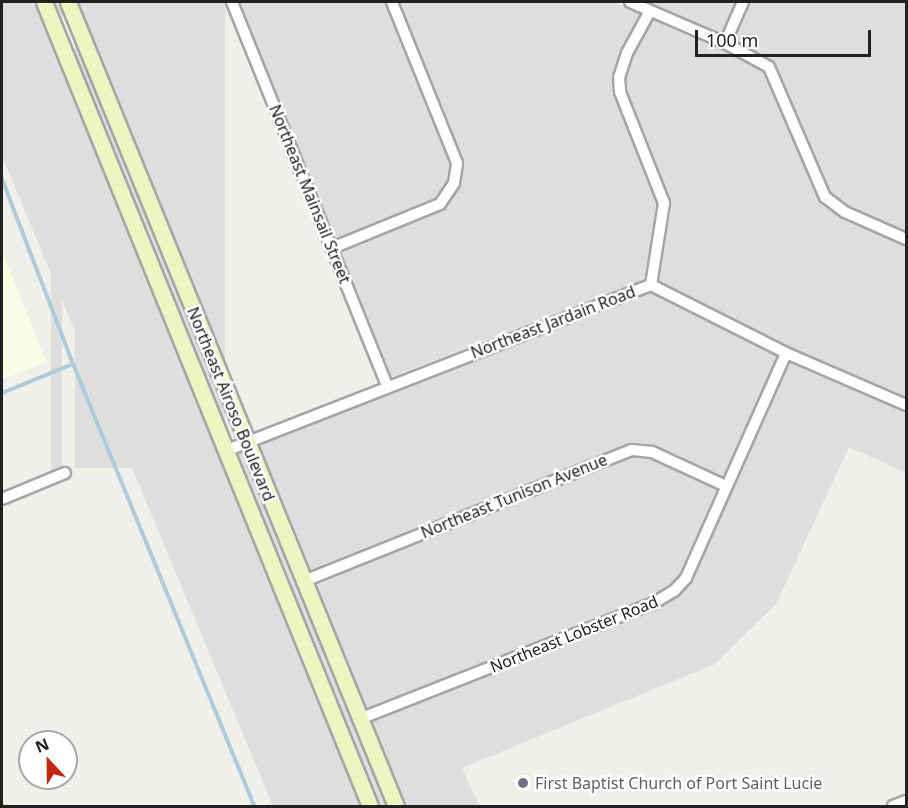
<!DOCTYPE html>
<style>
body{margin:0}
#map{position:relative;width:908px;height:808px;overflow:hidden;background:#f1efe9;font-family:"Noto Sans",sans-serif}
div>[style]{position:absolute}
[style*='--x']{left:calc(var(--x)*1px);top:calc(var(--y)*1px);width:calc(var(--w)*1px);rotate:calc(var(--a)*1deg)}
.residential>*{inset:0;background:#dfdede;transform-origin:0 0}
.education>*{inset:0;background:#fafde6}
.stream>*{height:4px;margin:-2px;padding:0 2px;transform-origin:2px;border-radius:2px;background:#adcbda}
.roads{filter:drop-shadow(2px 0 #a5a5a5) drop-shadow(-2px 0 #a5a5a5) drop-shadow(0 2px #a5a5a5) drop-shadow(0 -2px #a5a5a5)}
.minor>*{height:10px;margin:-5px;padding:0 5px;transform-origin:5px;border-radius:5px;background:#fff}
.secondary>*{height:15px;margin:-7.5px;padding:0 7.5px;transform-origin:7.5px;border-radius:7.5px;background:#ecf5c2}
.dots>*{width:16px;height:16px;translate:-50% -50%;box-sizing:border-box;border:3px solid #fff;border-radius:50%}
span{translate:-50% -50%;white-space:nowrap;text-align:center;line-height:1.15;-webkit-text-stroke:5px #fff;paint-order:stroke}
.street-label{font-size:16px;color:#212121}
.worship-label{font-size:16px;color:#5b616d}
.left{translate:0 -50%;text-align:left}
.frame{position:absolute;inset:0;border:3px solid #212121;pointer-events:none}
.north{position:absolute;left:18px;top:730px;width:60px;height:60px;box-sizing:border-box;background:#fff;border:2px solid #a6a6a6;border-radius:50%;rotate:338deg;font-size:16px;font-weight:700;line-height:24px;text-align:center;color:#212121}
.north::after{content:'';display:block;margin:auto;width:21px;height:27px;background:#c22611;clip-path:polygon(50% 0,100% 100%,50% 72%,0 100%)}
.scale{position:absolute;left:695px;top:30px;width:176px;height:27px;box-sizing:border-box;border:3px solid #212121;border-top:0;padding-left:8px;font-size:18px;line-height:21px;white-space:nowrap;color:#212121;-webkit-text-stroke:4px #fff;paint-order:stroke}
</style>
<div id="map">
<div class="residential">
<i style="clip-path:polygon(2px 2px,38px 2px,364px 806px,273px 806px,2px 156px)"></i>
<i style="left:51px;top:2px;width:11px;height:476px"></i>
<i style="left:75px;top:2px;width:150px;height:466px"></i>
<i style="clip-path:polygon(238px 2px,386px 2px,450px 164px,448px 180px,436px 198px,335px 239px)"></i>
<i style="clip-path:polygon(399px 2px,614px 2px,641px 14px,622px 50px,613px 74px,614px 92px,657px 203px,646px 279px,391px 377px,340px 252px,442px 210px,459px 187px,463px 165px)"></i>
<i style="clip-path:polygon(645px 2px,736px 2px,721px 35px)"></i>
<i style="clip-path:polygon(750px 2px,906px 2px,906px 232px,847px 205px,830px 193px,778px 70px,765px 56px,733px 40px)"></i>
<i style="clip-path:polygon(653px 19px,722px 50px,764px 72px,820px 201px,843px 218px,906px 246px,906px 398px,788px 347px,658px 281px,669px 201px,626px 91px,625px 79px,633px 56px)"></i>
<i style="clip-path:polygon(651px 292px,777px 356px,723px 478px,654px 446px,632px 443px,306px 573px,255px 447px)"></i>
<i style="clip-path:polygon(789px 362px,906px 412px,906px 473px,849px 447px,776px 604px,715px 664px,462px 768px,479px 806px,403px 806px,370px 722px,654px 610px,678px 597px,691px 581px)"></i>
<i style="clip-path:polygon(243px 451px,390px 806px,377px 806px,234px 455px)"></i>
<i style="clip-path:polygon(633px 456px,651px 459px,717px 489px,680px 574px,670px 586px,649px 598px,365px 710px,312px 585px)"></i>
</div>
<div class="education">
<i style="clip-path:polygon(2px 252px,46px 362px,2px 380px)"></i>
</div>
<div class="stream">
<i style="--x:2;--y:179;--w:198;--a:69"></i>
<i style="--x:73;--y:364;--w:478;--a:67.7"></i>
<i style="--x:2;--y:393;--w:77;--a:-22.2"></i>
</div>
<div class="roads">
<div class="minor">
<i style="--x:232;--y:2;--w:414;--a:68"></i>
<i style="--x:630;--y:2;--w:103;--a:23.3"></i>
<i style="--x:725;--y:43;--w:50;--a:28.6"></i>
<i style="--x:769;--y:67;--w:142;--a:66.7"></i>
<i style="--x:825;--y:197;--w:25;--a:37"></i>
<i style="--x:845;--y:212;--w:67;--a:23.9"></i>
<i style="--x:650;--y:11;--w:48;--a:118.7"></i>
<i style="--x:627;--y:53;--w:25;--a:108"></i>
<i style="--x:619;--y:77;--w:15;--a:86"></i>
<i style="--x:620;--y:92;--w:119;--a:68.4"></i>
<i style="--x:664;--y:203;--w:83;--a:99"></i>
<i style="--x:725;--y:43;--w:45;--a:-66.3"></i>
<i style="--x:332;--y:248;--w:117;--a:-22.2"></i>
<i style="--x:440;--y:204;--w:25;--a:-56"></i>
<i style="--x:454;--y:183;--w:20;--a:-81"></i>
<i style="--x:457;--y:163;--w:174;--a:-112"></i>
<i style="--x:225;--y:451;--w:457;--a:-21.3"></i>
<i style="--x:651;--y:285;--w:151;--a:26.7"></i>
<i style="--x:786;--y:353;--w:131;--a:23.4"></i>
<i style="--x:2;--y:499;--w:68;--a:-22.4"></i>
<i style="--x:304;--y:581;--w:353;--a:-21.8"></i>
<i style="--x:632;--y:450;--w:20;--a:6"></i>
<i style="--x:652;--y:452;--w:81;--a:24.7"></i>
<i style="--x:362;--y:718;--w:312;--a:-21.5"></i>
<i style="--x:652;--y:604;--w:26;--a:-31"></i>
<i style="--x:674;--y:591;--w:18;--a:-47"></i>
<i style="--x:686;--y:578;--w:246;--a:-66"></i>
<i style="--x:893;--y:806;--w:14;--a:-21"></i>
</div>
<div class="secondary">
<i style="--x:44;--y:2;--w:868;--a:67.93"></i>
<i style="--x:68;--y:2;--w:868;--a:67.81"></i>
</div>
</div>
<div class="dots">
<i style="left:523px;top:783px;background:#6b7280"></i>
</div>
<div class="street-label">
<span style="left:310px;top:194px;rotate:68deg">Northeast Mainsail Street</span>
<span style="left:553px;top:322px;rotate:-21deg">Northeast Jardain Road</span>
<span style="left:231px;top:404px;rotate:68deg">Northeast Airoso Boulevard</span>
<span style="left:514px;top:496px;rotate:-22deg">Northeast Tunison Avenue</span>
<span style="left:574px;top:634px;rotate:-22deg">Northeast Lobster Road</span>
</div>
<div class="worship-label">
<span class="left" style="left:535px;top:783px">First Baptist Church of Port Saint Lucie</span>
</div>
<div class="frame"></div>
<div class="north">N</div>
<div class="scale">100 m</div>
</div>
